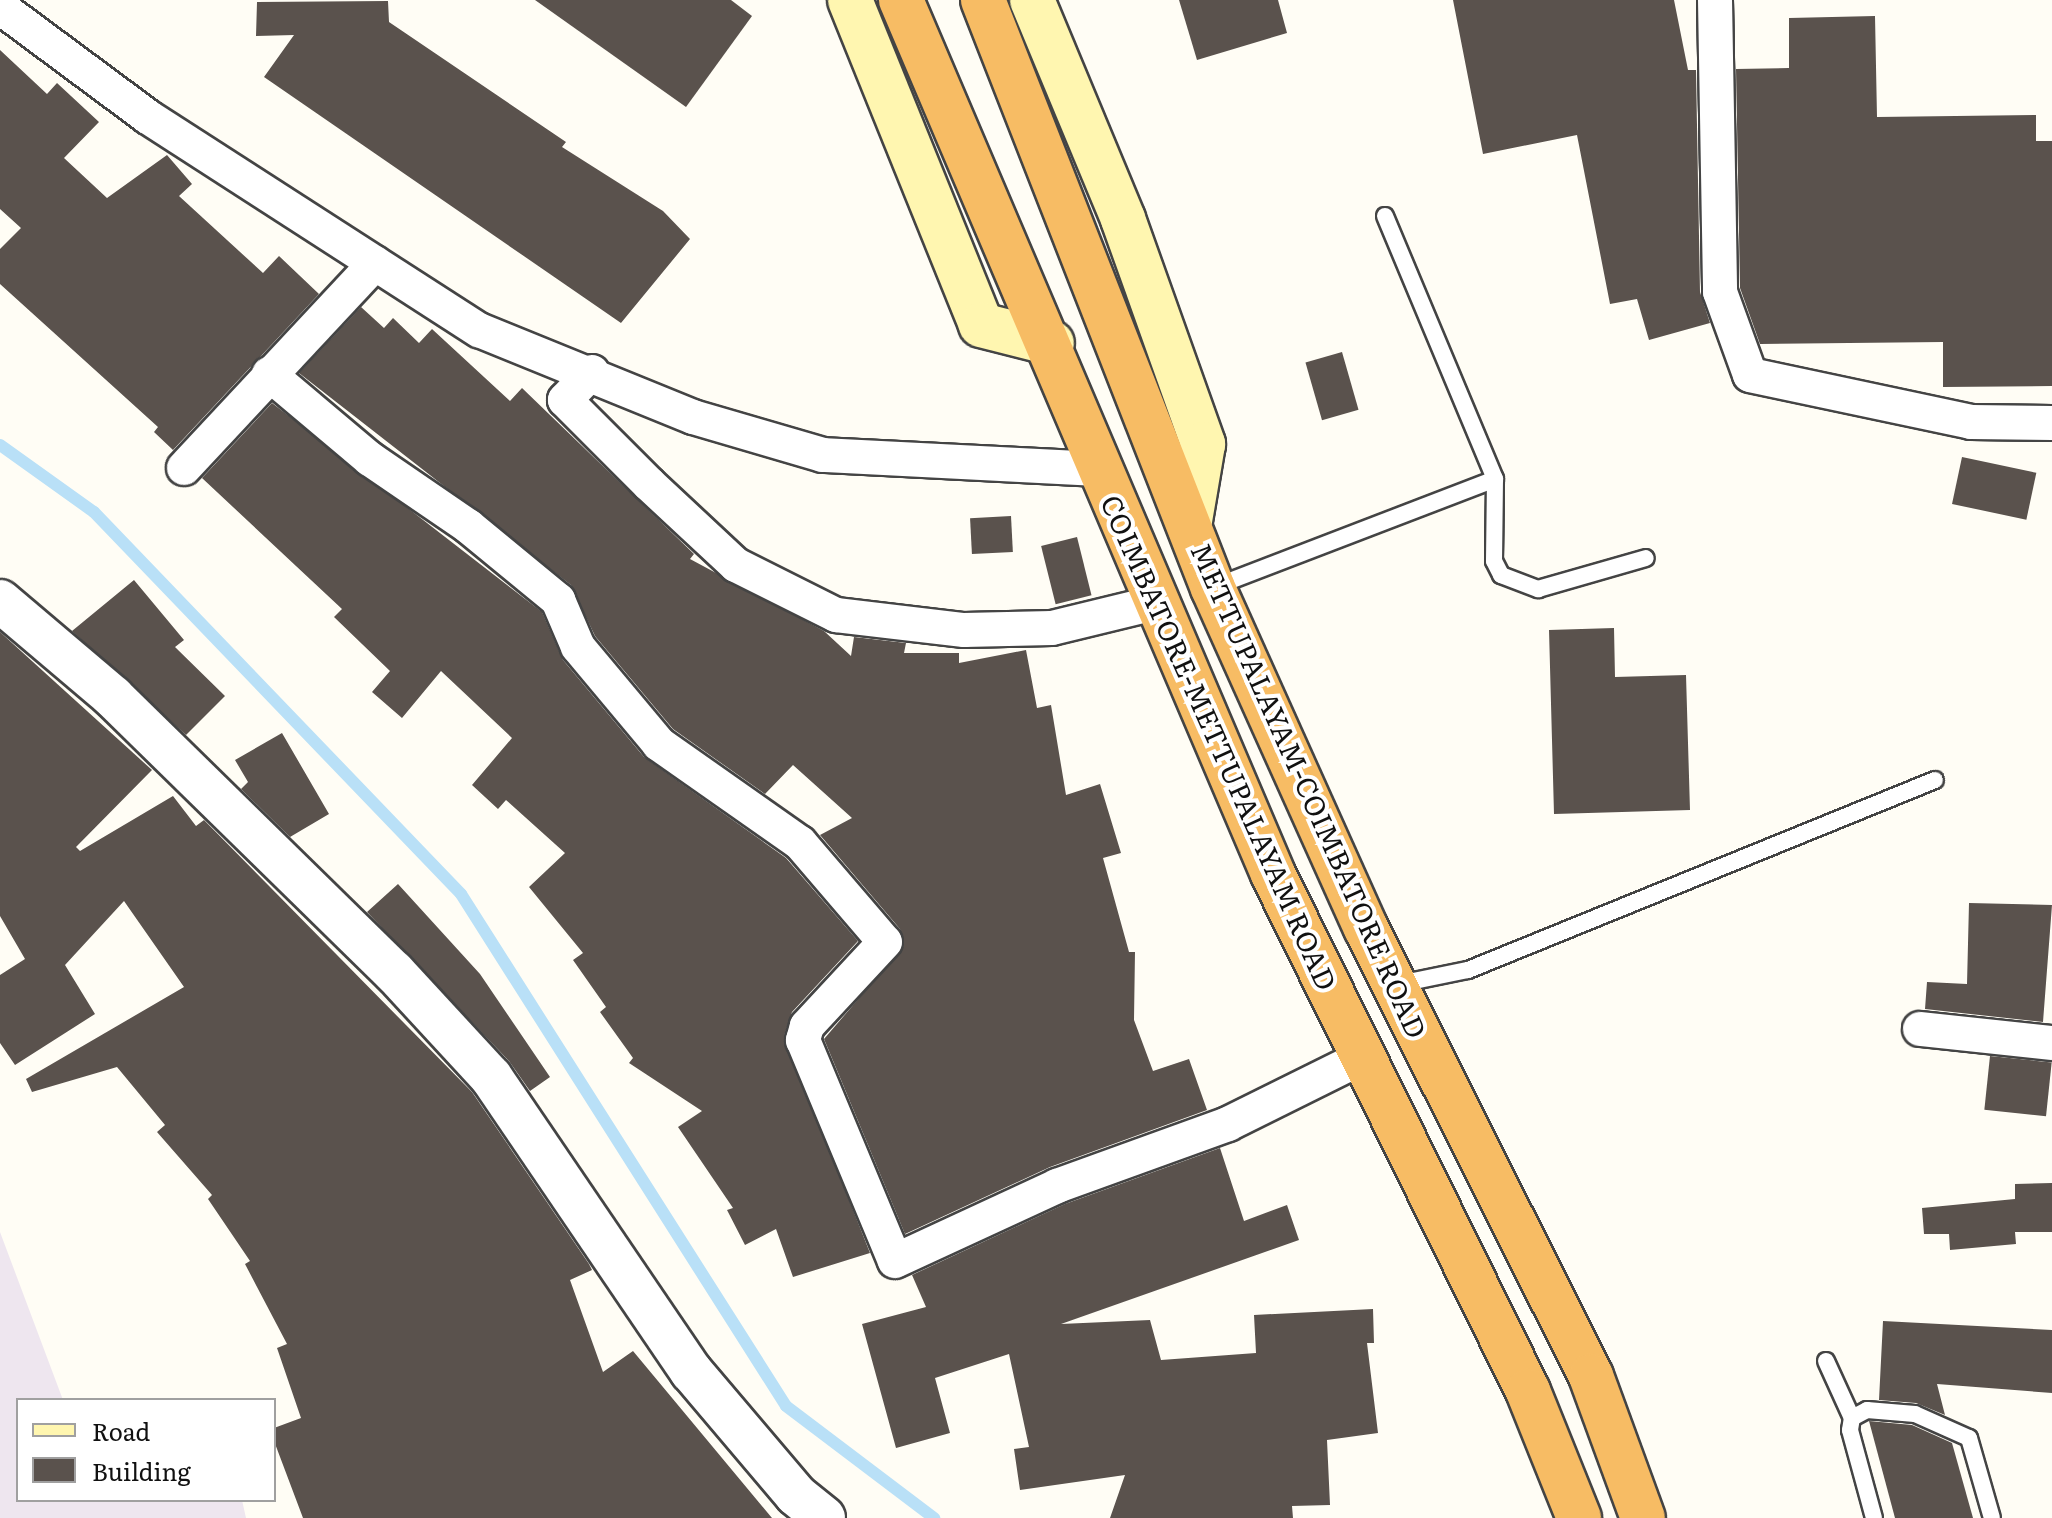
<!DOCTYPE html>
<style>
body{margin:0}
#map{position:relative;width:2052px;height:1518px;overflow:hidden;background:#fffdf5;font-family:Literata,serif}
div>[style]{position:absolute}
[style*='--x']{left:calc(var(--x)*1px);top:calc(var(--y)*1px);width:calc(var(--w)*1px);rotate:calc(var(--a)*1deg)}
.industrial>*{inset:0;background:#eee6ef}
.stream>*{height:12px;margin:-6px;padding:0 6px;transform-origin:6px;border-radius:6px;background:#b9e0f7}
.building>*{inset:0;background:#5a524d;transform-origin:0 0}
.roads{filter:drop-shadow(2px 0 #444) drop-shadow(-2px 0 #444) drop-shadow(0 2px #444) drop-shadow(0 -2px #444)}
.service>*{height:16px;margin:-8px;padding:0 8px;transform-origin:8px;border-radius:8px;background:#fff}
.minor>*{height:34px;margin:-17px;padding:0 17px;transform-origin:17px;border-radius:17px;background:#fff}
.tertiary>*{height:42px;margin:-21px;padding:0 21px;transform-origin:21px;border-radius:21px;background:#fff}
.secondary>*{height:44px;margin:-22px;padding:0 22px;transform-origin:22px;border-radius:22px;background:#fff6b0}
.trunk>*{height:44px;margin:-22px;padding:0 22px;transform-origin:22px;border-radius:22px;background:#f7bc64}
span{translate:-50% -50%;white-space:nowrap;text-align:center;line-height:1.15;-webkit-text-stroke:8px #fff;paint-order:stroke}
.street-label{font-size:28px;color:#111}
.legend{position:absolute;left:16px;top:1398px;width:260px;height:104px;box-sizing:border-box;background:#fff;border:2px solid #a0a0a0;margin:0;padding:10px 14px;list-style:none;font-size:24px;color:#111}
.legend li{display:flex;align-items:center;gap:16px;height:40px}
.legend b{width:40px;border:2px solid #a0a0a0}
</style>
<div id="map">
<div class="industrial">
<i style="clip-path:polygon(0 1232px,63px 1400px,18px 1400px,18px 1500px,242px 1500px,246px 1518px,0 1518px)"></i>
</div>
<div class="stream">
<i style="--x:0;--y:445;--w:115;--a:35.5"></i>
<i style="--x:94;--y:512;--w:530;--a:46.15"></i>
<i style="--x:461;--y:894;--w:606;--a:57.59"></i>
<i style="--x:786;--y:1406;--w:186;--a:37.1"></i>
</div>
<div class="building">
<i style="clip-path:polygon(535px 0,731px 0,752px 16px,686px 107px)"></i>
<i style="clip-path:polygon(1179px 0,1278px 0,1287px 33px,1197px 60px)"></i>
<i style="clip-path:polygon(1453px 0,1674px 0,1688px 70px,1696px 70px,1700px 292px,1710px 323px,1649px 340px,1637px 299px,1610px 304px,1577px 135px,1483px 154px)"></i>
<i style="clip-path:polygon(388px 1px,389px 22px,566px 142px,562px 147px,663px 211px,690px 239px,621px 323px,264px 77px,294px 35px,256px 36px,257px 2px)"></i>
<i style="clip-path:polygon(1875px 16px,1877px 117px,2036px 115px,2036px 141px,2052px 141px,2052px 386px,1943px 387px,1943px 342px,1760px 344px,1740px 288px,1736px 69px,1789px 68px,1789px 18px)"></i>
<i style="clip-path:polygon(0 50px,47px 94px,57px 83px,99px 122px,64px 158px,107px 198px,167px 155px,192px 184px,179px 196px,263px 273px,279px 256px,319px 294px,173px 450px,154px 432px,158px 427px,0 284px,0 249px,21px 228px,0 209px)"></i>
<i style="clip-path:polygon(361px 307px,384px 328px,393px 318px,419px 343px,432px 329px,510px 401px,522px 388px,694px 554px,690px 559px,824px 631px,851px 656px,854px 637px,906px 643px,904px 653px,959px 653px,959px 663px,1026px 650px,1037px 708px,1051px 705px,1066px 795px,1100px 784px,1121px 853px,1103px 858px,1129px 952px,1135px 952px,1134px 1020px,1153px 1071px,1189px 1059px,1207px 1110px,1050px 1167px,905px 1234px,824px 1039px,904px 946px,900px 929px,820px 835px,852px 818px,793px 765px,765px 794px,673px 729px,595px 636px,571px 585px,299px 373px)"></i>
<i style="left:1342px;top:352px;width:60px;height:38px;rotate:74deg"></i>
<i style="clip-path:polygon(272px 403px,542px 612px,563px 660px,644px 757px,786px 858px,858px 941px,792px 1012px,784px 1036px,870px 1253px,793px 1277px,776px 1229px,745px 1245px,727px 1210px,733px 1208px,678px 1127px,702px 1111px,629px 1063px,633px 1058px,600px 1012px,606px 1007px,573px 960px,583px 953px,529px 887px,565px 853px,506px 800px,498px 809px,472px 785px,512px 738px,441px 671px,402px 718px,372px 692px,390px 671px,334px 617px,342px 609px,202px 478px)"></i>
<i style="left:1962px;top:457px;width:76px;height:48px;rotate:12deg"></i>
<i style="left:1011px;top:516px;width:36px;height:41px;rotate:87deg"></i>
<i style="left:1077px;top:537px;width:60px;height:37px;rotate:76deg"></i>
<i style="clip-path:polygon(134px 580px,184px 640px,175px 647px,225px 696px,186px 735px,72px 631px)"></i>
<i style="clip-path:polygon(1614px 628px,1615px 677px,1686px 675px,1690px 810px,1554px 814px,1549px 630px)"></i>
<i style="clip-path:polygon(0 632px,152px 770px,76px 847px,80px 851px,173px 796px,196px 826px,204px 820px,472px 1092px,589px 1264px,592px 1270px,570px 1280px,603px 1372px,633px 1351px,772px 1518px,303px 1518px,274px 1441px,274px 1428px,301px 1418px,277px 1348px,287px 1344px,245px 1264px,250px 1261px,208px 1199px,212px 1195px,157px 1132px,165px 1125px,117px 1067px,32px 1092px,26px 1079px,184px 987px,124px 901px,65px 965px,95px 1014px,15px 1065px,0 1043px,0 975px,25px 959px,0 916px)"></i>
<i style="clip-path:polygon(282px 733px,329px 814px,290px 837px,241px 789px,248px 782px,235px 760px)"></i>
<i style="clip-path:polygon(398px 884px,480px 974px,550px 1077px,530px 1091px,509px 1061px,367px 912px)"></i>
<i style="clip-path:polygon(1969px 903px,2052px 905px,2043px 1022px,1925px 1009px,1927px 982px,1967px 984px)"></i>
<i style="left:1990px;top:1056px;width:62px;height:54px;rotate:6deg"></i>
<i style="clip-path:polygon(1220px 1148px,1244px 1221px,1287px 1205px,1299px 1240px,1061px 1324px,1150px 1320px,1161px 1360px,1256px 1353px,1254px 1315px,1373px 1309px,1374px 1343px,1367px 1343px,1378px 1433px,1327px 1440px,1330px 1505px,1292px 1506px,1293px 1518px,1110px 1518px,1125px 1475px,1020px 1490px,1014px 1449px,1029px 1447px,1009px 1354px,935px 1378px,950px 1433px,896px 1448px,862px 1324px,926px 1307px,912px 1275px,1065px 1204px)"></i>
<i style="clip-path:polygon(2052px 1183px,2052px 1232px,2015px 1232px,2016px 1244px,1950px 1250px,1949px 1234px,1924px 1234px,1922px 1208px,2015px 1199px,2015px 1184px)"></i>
<i style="clip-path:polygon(1883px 1321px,2052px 1330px,2052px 1393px,1937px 1384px,1945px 1415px,1916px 1403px,1879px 1400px)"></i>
<i style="clip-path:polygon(1869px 1421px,1912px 1425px,1952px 1443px,1973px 1518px,1895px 1518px)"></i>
</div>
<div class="roads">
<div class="service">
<i style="--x:1385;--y:216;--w:285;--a:67.3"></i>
<i style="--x:1495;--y:479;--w:82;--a:90.7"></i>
<i style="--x:1494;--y:561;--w:16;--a:63"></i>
<i style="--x:1501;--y:575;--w:40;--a:21"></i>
<i style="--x:1538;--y:589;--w:112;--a:-16"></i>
<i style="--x:1214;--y:587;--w:301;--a:-21"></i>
<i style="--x:1399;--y:984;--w:70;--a:-11.5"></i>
<i style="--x:1468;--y:970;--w:504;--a:-22.14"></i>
<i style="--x:1826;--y:1361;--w:63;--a:65.5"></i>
<i style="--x:1874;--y:1518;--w:91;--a:-105.3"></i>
<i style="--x:1850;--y:1430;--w:12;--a:-81"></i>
<i style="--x:1852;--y:1418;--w:17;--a:-28"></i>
<i style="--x:1867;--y:1410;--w:48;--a:4.8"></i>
<i style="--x:1915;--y:1414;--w:59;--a:24"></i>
<i style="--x:1969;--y:1438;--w:83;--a:74"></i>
</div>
<div class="minor">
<i style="--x:1715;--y:0;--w:292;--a:89"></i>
<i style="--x:1720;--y:292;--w:88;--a:70.1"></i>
<i style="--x:1750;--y:375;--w:226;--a:12"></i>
<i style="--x:1971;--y:422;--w:81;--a:0.7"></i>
<i style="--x:0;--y:7;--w:184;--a:36.6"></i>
<i style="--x:148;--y:117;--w:394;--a:32.8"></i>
<i style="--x:479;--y:330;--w:231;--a:22.1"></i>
<i style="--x:693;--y:417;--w:135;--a:16.3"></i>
<i style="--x:823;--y:455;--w:278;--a:2.9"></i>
<i style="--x:592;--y:372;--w:39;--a:134"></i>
<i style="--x:565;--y:400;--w:119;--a:45"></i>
<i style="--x:649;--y:484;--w:119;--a:43"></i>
<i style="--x:736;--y:565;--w:112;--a:26.6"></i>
<i style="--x:836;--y:615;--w:129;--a:6.7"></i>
<i style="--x:964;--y:630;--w:88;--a:-1.3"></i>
<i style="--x:1052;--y:628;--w:110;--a:-13.7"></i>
<i style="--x:269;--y:374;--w:132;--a:40.1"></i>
<i style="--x:370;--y:459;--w:119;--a:34.4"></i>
<i style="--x:468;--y:526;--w:117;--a:39.4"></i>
<i style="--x:558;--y:600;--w:51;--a:66.9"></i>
<i style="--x:578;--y:647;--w:126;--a:50.1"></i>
<i style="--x:659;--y:744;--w:172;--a:35.1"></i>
<i style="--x:800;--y:843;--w:130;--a:49.4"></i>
<i style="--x:885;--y:942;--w:115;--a:132.9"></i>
<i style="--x:807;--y:1026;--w:15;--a:106"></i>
<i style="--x:803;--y:1040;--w:239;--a:67.4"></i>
<i style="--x:895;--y:1261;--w:179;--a:-24.8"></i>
<i style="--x:1057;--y:1186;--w:182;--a:-19.9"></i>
<i style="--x:1228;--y:1124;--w:148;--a:-26.4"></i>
<i style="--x:184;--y:468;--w:280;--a:-47"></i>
<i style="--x:1920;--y:1029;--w:133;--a:6.1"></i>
</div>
<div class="tertiary">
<i style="--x:0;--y:601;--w:148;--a:40.3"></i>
<i style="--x:113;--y:697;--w:393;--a:44.4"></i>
<i style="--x:394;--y:972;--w:143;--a:47.3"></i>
<i style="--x:491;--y:1077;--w:356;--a:55.8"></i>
<i style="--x:691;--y:1371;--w:162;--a:49.7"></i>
<i style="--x:796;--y:1495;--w:36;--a:39"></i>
</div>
<div class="secondary">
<i style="--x:850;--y:0;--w:350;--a:68"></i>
<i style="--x:981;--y:325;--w:73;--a:14.2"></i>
<i style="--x:1032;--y:0;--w:237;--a:67.4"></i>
<i style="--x:1123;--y:219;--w:239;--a:70.4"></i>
<i style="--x:1203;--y:444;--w:78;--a:99.6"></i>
</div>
<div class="trunk">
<i style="--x:901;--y:0;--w:950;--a:66.94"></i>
<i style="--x:1273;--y:874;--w:576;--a:63.75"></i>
<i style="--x:1528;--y:1391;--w:137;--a:68.1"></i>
<i style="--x:983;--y:0;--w:631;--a:68.64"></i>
<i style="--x:1213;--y:588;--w:373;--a:65.8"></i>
<i style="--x:1366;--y:928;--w:501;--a:63.33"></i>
<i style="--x:1591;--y:1376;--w:151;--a:69.9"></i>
</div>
</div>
<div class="street-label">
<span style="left:1220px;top:742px;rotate:66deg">COIMBATORE-METTUPALAYAM ROAD</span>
<span style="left:1310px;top:790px;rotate:66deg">METTUPALAYAM-COIMBATORE ROAD</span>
</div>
<ul class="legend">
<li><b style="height:10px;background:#fff6b0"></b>Road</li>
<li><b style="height:22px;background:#5a524d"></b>Building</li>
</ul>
</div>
